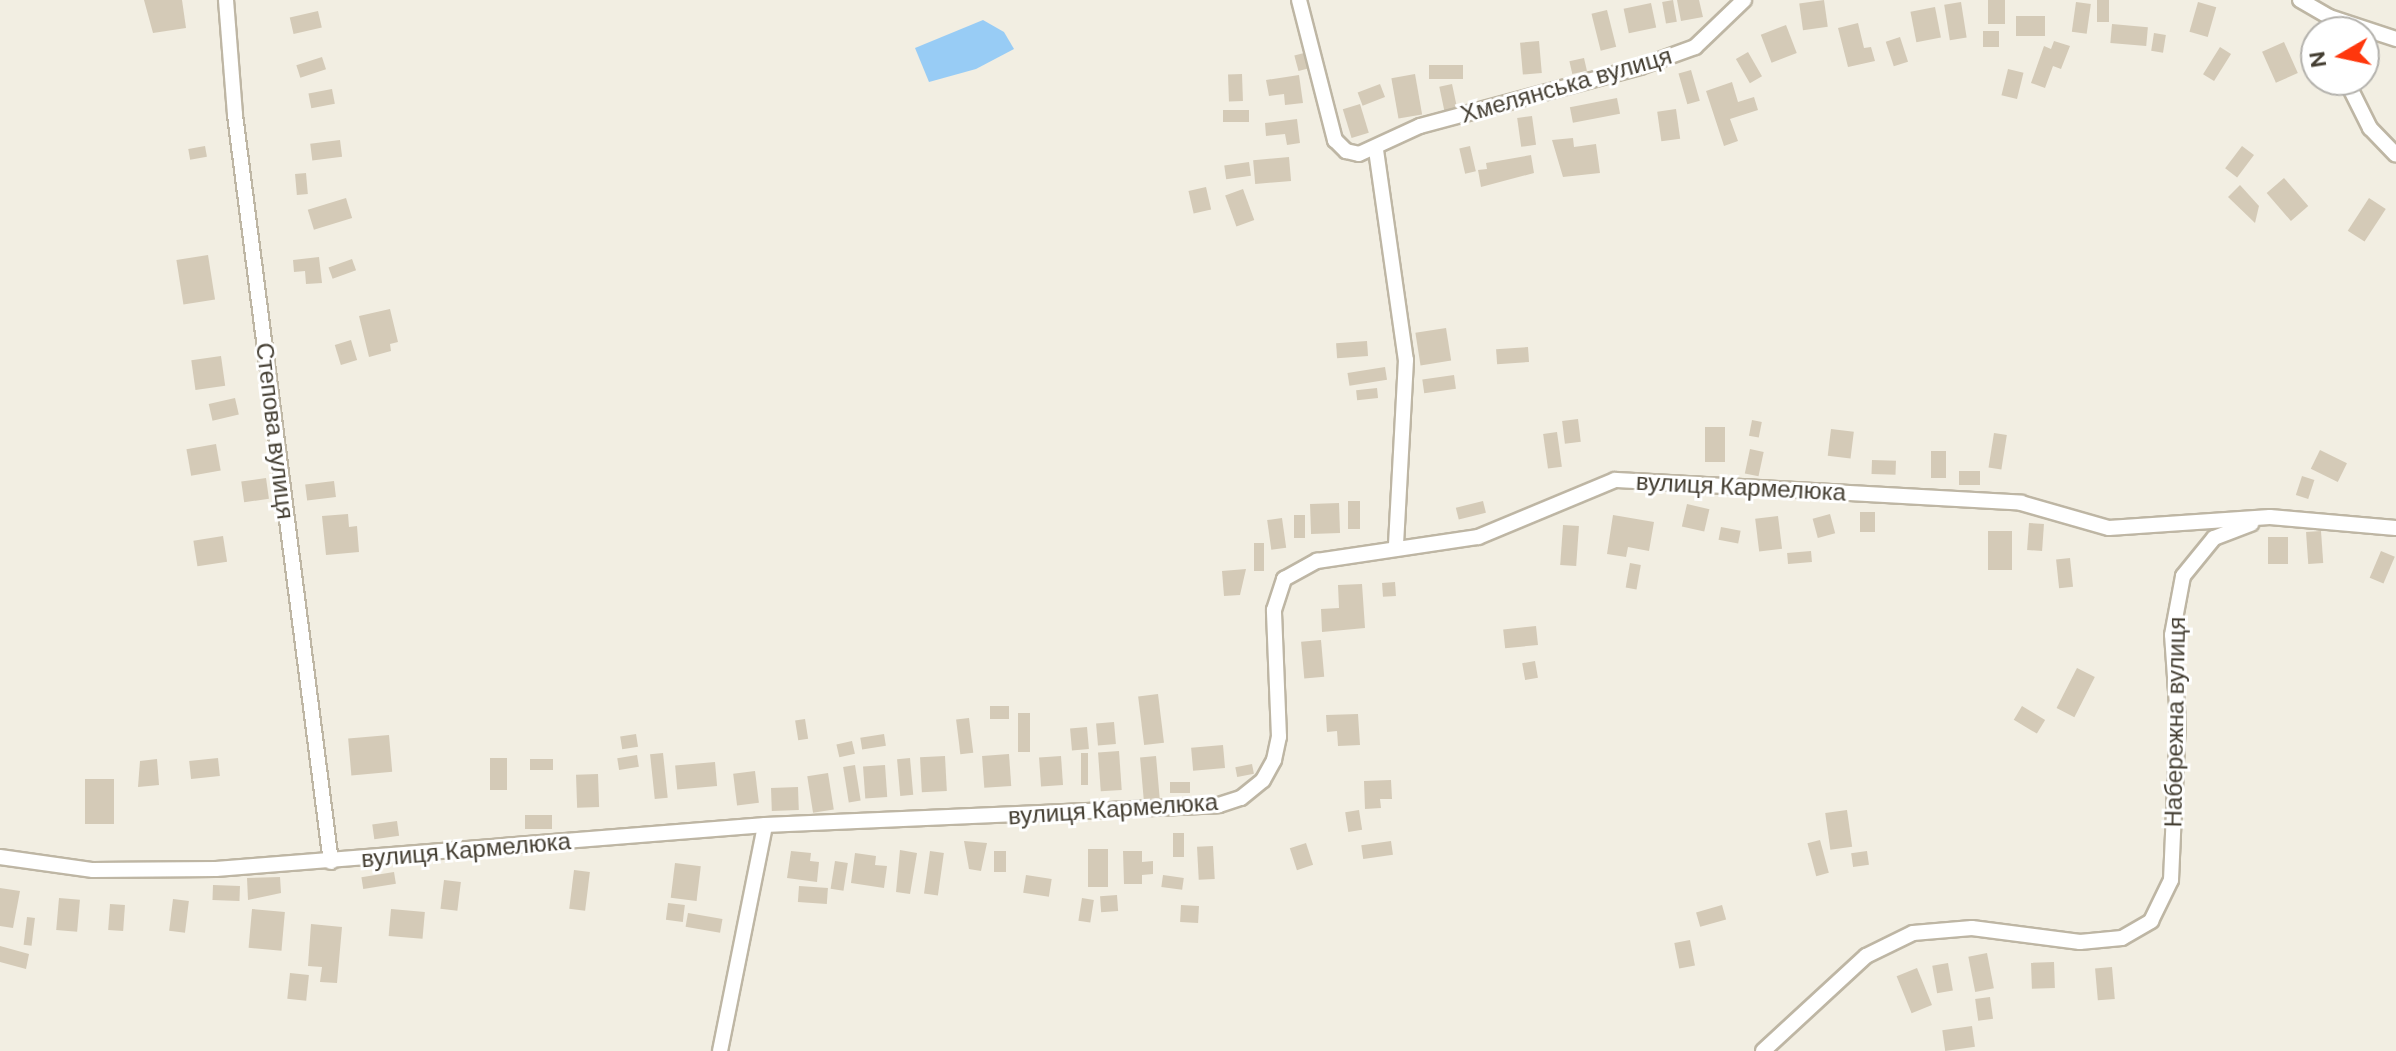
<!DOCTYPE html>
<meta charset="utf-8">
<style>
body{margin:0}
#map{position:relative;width:2396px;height:1051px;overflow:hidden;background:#f2eee2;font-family:"DM Sans",sans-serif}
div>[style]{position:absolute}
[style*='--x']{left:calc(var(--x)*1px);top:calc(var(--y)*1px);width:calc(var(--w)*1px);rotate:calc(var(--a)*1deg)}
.water>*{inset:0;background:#98ccf5}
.building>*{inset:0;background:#d4cab7;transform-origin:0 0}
.roads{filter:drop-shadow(2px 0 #beb6a4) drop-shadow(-2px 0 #beb6a4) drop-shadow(0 2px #beb6a4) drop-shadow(0 -2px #beb6a4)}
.minor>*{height:14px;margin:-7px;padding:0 7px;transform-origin:7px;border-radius:7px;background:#fff}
span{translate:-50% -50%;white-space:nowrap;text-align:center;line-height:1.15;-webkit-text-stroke:6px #fff;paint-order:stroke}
.street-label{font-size:24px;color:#443e32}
.north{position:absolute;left:2300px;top:16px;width:80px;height:80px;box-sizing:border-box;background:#fff;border:2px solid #b4b2ad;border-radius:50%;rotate:261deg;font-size:22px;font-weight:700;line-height:32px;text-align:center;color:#443e32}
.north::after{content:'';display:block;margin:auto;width:28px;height:36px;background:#ff370c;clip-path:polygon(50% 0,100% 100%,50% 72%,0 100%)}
</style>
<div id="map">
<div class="water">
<i style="clip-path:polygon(983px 20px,1004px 32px,1014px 49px,976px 69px,929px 82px,915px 48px)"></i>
</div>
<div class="building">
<i style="clip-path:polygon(144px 0,182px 0,186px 28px,153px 33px)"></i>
<i style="left:1673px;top:0;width:22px;height:11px;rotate:80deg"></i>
<i style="clip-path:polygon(1677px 0,1699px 0,1703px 17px,1681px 21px)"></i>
<i style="left:1824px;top:0;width:27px;height:25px;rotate:82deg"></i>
<i style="left:1988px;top:0;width:17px;height:24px"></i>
<i style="left:2097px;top:0;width:12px;height:22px"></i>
<i style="left:1961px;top:2px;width:36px;height:17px;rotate:81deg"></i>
<i style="left:2076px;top:2px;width:15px;height:30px;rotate:8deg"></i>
<i style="left:2198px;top:2px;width:19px;height:31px;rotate:16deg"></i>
<i style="left:1651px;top:3px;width:25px;height:28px;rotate:78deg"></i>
<i style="left:1935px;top:7px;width:31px;height:25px;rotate:79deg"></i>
<i style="left:1607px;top:10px;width:38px;height:16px;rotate:76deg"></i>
<i style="left:318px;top:11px;width:17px;height:29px;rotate:77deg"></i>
<i style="left:2016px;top:16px;width:29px;height:20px"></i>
<i style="clip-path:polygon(1858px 23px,1864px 48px,1871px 47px,1875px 61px,1848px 67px,1838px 28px)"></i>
<i style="left:2112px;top:24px;width:36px;height:19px;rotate:5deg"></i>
<i style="left:1786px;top:25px;width:30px;height:27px;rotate:69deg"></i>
<i style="left:1983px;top:31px;width:16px;height:16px"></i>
<i style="left:2154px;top:33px;width:12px;height:18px;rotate:9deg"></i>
<i style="left:1900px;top:37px;width:26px;height:15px;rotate:72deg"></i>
<i style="left:1539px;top:41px;width:32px;height:19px;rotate:85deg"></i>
<i style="clip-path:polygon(2054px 41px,2070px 46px,2061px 69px,2053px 66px,2045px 88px,2031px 83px,2044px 46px,2051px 49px)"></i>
<i style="left:2284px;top:42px;width:34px;height:24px;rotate:66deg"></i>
<i style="left:2220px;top:47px;width:13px;height:32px;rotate:32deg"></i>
<i style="left:1748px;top:52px;width:28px;height:14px;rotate:60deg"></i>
<i style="left:1304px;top:53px;width:16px;height:10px;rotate:75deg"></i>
<i style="left:322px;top:57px;width:13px;height:27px;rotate:72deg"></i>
<i style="left:1584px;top:58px;width:13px;height:15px;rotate:77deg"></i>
<i style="left:1463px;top:65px;width:14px;height:34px;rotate:90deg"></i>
<i style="left:2008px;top:69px;width:16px;height:27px;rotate:14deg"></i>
<i style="left:1691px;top:70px;width:32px;height:13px;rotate:74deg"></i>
<i style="left:1242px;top:74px;width:27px;height:14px;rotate:88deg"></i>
<i style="left:1415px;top:74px;width:41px;height:24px;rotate:80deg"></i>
<i style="clip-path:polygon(1299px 75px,1303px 103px,1285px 105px,1284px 94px,1269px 96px,1266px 80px)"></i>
<i style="clip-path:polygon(1732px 82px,1738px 102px,1754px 97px,1758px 110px,1730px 119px,1738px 141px,1724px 146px,1706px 91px)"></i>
<i style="left:1380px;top:84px;width:14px;height:24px;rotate:69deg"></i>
<i style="left:1452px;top:84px;width:25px;height:13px;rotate:78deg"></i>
<i style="left:332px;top:89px;width:15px;height:24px;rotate:79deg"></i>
<i style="left:1617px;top:98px;width:16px;height:48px;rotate:79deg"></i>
<i style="left:1360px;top:104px;width:30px;height:18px;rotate:73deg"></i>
<i style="left:1676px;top:109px;width:30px;height:19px;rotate:82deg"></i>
<i style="left:1249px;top:110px;width:12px;height:26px;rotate:90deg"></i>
<i style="left:1532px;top:116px;width:29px;height:15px;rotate:82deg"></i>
<i style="clip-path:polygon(1297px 119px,1300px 143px,1287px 145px,1285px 134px,1266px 136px,1265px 123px)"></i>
<i style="clip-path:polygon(1573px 138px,1574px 147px,1596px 144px,1600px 173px,1563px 177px,1552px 140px)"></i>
<i style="left:340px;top:140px;width:17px;height:30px;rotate:83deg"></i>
<i style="left:205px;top:146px;width:11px;height:17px;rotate:80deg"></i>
<i style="left:1470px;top:146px;width:26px;height:11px;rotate:77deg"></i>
<i style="left:2242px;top:146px;width:15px;height:28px;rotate:37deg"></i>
<i style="clip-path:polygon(1531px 155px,1534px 173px,1481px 187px,1478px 170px,1487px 169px,1486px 163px)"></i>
<i style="left:1289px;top:157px;width:24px;height:36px;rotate:85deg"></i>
<i style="left:1249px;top:162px;width:14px;height:25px;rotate:82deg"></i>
<i style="left:306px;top:173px;width:21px;height:11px;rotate:85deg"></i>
<i style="left:2284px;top:178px;width:37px;height:23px;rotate:49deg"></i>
<i style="clip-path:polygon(2240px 185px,2259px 206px,2255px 223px,2228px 197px)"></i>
<i style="left:1206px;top:187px;width:23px;height:18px;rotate:77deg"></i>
<i style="left:1243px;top:189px;width:33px;height:19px;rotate:70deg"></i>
<i style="left:346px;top:198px;width:21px;height:40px;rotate:73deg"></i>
<i style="left:2369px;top:198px;width:20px;height:39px;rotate:33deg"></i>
<i style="left:208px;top:255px;width:45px;height:32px;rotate:81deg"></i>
<i style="clip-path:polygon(319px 257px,322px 283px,306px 284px,305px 271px,294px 272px,293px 260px)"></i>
<i style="left:352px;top:259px;width:12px;height:25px;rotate:70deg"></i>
<i style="clip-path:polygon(390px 309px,398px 342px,390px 344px,391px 351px,369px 357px,359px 316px)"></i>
<i style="left:1446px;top:328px;width:33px;height:31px;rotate:81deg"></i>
<i style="left:351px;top:340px;width:21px;height:17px;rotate:73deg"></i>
<i style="left:1367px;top:341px;width:15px;height:31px;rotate:86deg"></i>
<i style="left:1528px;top:347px;width:15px;height:32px;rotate:86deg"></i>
<i style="left:221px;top:356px;width:30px;height:30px;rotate:82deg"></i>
<i style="left:1385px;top:367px;width:13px;height:38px;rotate:81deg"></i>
<i style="left:1454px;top:375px;width:14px;height:32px;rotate:82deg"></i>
<i style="left:1377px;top:388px;width:10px;height:21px;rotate:84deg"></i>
<i style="left:235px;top:398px;width:17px;height:27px;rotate:77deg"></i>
<i style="left:1578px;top:419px;width:23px;height:16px;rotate:83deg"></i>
<i style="left:1752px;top:420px;width:10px;height:16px;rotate:11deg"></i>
<i style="left:1705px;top:427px;width:20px;height:35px"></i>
<i style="left:1831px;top:429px;width:23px;height:27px;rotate:7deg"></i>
<i style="left:1557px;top:432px;width:35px;height:14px;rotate:82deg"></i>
<i style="left:1994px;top:433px;width:13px;height:35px;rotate:9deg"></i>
<i style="left:216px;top:444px;width:27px;height:30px;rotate:80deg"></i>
<i style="left:1750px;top:449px;width:14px;height:25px;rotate:12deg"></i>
<i style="left:2320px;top:450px;width:30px;height:21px;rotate:26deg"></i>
<i style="left:1931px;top:451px;width:15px;height:27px"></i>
<i style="left:1872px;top:460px;width:24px;height:14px;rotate:2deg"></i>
<i style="left:1959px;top:471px;width:21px;height:14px"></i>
<i style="left:2302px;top:476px;width:13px;height:20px;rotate:18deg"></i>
<i style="left:266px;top:478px;width:21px;height:25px;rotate:82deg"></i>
<i style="left:334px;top:481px;width:16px;height:29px;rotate:83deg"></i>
<i style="left:1348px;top:501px;width:12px;height:28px"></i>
<i style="left:1483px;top:501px;width:12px;height:28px;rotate:76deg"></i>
<i style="left:1339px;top:503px;width:30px;height:29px;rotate:88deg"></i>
<i style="left:1687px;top:504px;width:23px;height:23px;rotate:13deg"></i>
<i style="left:1860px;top:512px;width:15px;height:20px"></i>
<i style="clip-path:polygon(348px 514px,349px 527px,357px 526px,359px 552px,326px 555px,322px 516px)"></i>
<i style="left:1830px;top:514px;width:20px;height:18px;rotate:75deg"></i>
<i style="left:1294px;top:515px;width:11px;height:23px"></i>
<i style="clip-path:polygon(1613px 515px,1654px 522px,1649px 551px,1628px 547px,1626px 557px,1607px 554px)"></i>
<i style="left:1778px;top:516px;width:33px;height:23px;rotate:83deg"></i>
<i style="left:1282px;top:518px;width:30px;height:15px;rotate:82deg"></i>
<i style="left:2029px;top:523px;width:15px;height:27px;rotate:4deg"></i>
<i style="left:1563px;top:525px;width:16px;height:40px;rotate:4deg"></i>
<i style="left:1721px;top:527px;width:20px;height:13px;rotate:11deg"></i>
<i style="left:1988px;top:531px;width:24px;height:39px"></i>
<i style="left:2321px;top:531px;width:32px;height:15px;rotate:86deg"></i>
<i style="left:223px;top:536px;width:26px;height:30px;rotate:81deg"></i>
<i style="left:2268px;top:537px;width:20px;height:27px"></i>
<i style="left:1254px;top:543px;width:10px;height:28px"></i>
<i style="left:1811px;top:551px;width:11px;height:24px;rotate:85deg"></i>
<i style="left:2381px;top:551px;width:15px;height:29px;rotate:23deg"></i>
<i style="left:2070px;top:558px;width:29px;height:14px;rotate:84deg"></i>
<i style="left:1630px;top:563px;width:11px;height:25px;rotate:10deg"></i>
<i style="clip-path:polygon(1246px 569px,1240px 595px,1224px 596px,1222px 571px)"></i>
<i style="left:1395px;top:582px;width:14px;height:13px;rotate:86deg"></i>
<i style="clip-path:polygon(1362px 584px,1365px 628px,1322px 632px,1321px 609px,1339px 608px,1338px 585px)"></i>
<i style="left:1536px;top:626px;width:19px;height:33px;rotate:84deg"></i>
<i style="left:1321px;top:640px;width:37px;height:20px;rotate:85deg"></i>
<i style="left:1535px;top:661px;width:17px;height:13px;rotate:80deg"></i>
<i style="left:2077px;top:668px;width:20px;height:45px;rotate:27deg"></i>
<i style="left:1158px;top:694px;width:49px;height:20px;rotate:83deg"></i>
<i style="left:990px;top:706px;width:19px;height:13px"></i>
<i style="left:2022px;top:706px;width:27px;height:16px;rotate:31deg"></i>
<i style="left:1018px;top:713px;width:12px;height:39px"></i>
<i style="clip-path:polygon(1358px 714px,1360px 745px,1338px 746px,1337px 731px,1327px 732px,1326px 715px)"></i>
<i style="left:969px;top:718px;width:35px;height:13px;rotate:83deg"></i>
<i style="left:805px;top:719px;width:20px;height:10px;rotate:81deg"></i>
<i style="left:1114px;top:722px;width:22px;height:18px;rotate:85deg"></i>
<i style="left:1087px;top:727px;width:22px;height:17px;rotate:85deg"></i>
<i style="left:636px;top:734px;width:13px;height:16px;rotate:81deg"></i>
<i style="left:884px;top:734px;width:12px;height:24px;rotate:81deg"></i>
<i style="left:389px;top:735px;width:37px;height:41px;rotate:85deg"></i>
<i style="left:852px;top:741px;width:13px;height:16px;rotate:77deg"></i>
<i style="left:1223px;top:745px;width:23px;height:32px;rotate:85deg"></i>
<i style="left:1119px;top:751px;width:39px;height:21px;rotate:86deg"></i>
<i style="left:663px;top:753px;width:45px;height:13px;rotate:84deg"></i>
<i style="left:1081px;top:753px;width:7px;height:32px"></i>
<i style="left:1009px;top:754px;width:32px;height:27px;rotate:86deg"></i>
<i style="left:637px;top:755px;width:12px;height:20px;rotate:81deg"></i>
<i style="left:945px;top:756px;width:35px;height:25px;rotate:87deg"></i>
<i style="left:1061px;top:756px;width:29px;height:22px;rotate:86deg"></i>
<i style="left:1156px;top:756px;width:48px;height:16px;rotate:85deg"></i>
<i style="left:218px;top:758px;width:18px;height:29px;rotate:84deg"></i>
<i style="left:507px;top:758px;width:32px;height:17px;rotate:90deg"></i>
<i style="left:910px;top:758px;width:37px;height:13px;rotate:85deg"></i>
<i style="clip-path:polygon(157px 759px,159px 785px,138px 787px,140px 761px)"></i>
<i style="left:530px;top:759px;width:23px;height:11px"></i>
<i style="left:715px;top:762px;width:24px;height:40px;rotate:85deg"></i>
<i style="left:1252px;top:764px;width:10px;height:17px;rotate:79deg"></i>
<i style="left:855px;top:765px;width:36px;height:12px;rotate:81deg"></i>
<i style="left:885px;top:765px;width:32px;height:22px;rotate:86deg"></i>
<i style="left:755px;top:771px;width:32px;height:22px;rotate:83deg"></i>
<i style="left:828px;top:773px;width:37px;height:21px;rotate:81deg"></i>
<i style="left:598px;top:774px;width:33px;height:22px;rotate:88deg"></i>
<i style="left:85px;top:779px;width:29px;height:45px"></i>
<i style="clip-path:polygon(1391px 780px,1392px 799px,1380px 799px,1381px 808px,1365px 809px,1364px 781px)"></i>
<i style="left:1190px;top:782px;width:11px;height:20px;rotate:90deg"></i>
<i style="left:798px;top:787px;width:23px;height:27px;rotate:88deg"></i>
<i style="left:1359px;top:810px;width:20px;height:14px;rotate:81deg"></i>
<i style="left:1847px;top:810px;width:37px;height:22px;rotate:82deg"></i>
<i style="left:552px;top:815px;width:14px;height:27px;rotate:90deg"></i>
<i style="left:397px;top:821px;width:15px;height:25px;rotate:82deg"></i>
<i style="left:1173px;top:833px;width:11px;height:24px"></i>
<i style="left:1820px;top:840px;width:34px;height:13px;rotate:75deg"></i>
<i style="clip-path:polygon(964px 841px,987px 843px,981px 871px,969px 869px)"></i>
<i style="left:1391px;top:841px;width:14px;height:30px;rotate:82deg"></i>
<i style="left:1306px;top:843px;width:23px;height:17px;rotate:72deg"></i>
<i style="left:1213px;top:846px;width:33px;height:16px;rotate:87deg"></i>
<i style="left:1108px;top:849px;width:38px;height:20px;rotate:90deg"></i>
<i style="clip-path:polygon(900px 850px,917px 853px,910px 894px,896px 892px)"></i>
<i style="clip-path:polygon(791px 851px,811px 853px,810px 861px,819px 862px,817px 882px,787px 878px)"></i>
<i style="left:930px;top:851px;width:14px;height:43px;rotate:8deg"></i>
<i style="left:994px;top:851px;width:12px;height:21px"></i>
<i style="clip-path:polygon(1123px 851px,1142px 851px,1142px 862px,1153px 861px,1153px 874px,1142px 875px,1142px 884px,1124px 884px)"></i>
<i style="left:1867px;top:851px;width:14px;height:16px;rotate:82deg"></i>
<i style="clip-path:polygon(855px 853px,876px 856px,875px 865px,887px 866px,884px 888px,851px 883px)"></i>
<i style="left:835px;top:861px;width:13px;height:28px;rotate:9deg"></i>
<i style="left:675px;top:863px;width:26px;height:35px;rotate:7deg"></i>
<i style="left:574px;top:870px;width:16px;height:39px;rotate:7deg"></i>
<i style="left:394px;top:872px;width:12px;height:33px;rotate:81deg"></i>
<i style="left:1026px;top:875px;width:26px;height:18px;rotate:9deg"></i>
<i style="left:1163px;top:875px;width:21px;height:12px;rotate:8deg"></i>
<i style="clip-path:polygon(280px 877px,281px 893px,248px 900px,247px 878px)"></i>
<i style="left:444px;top:880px;width:17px;height:29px;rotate:7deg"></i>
<i style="left:213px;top:885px;width:27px;height:15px;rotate:2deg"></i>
<i style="left:799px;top:886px;width:29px;height:16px;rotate:4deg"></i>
<i style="clip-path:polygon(0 888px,20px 891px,13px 928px,0 926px)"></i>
<i style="left:1117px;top:895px;width:16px;height:17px;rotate:86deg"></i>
<i style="left:59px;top:898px;width:21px;height:32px;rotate:5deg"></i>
<i style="left:1082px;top:898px;width:12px;height:23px;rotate:9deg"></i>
<i style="left:173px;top:899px;width:16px;height:32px;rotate:7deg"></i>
<i style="left:668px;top:903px;width:17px;height:17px;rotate:7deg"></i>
<i style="left:110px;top:904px;width:15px;height:26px;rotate:4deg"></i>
<i style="left:1181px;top:905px;width:18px;height:17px;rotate:3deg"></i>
<i style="left:1722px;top:905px;width:15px;height:27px;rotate:74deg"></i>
<i style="left:252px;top:909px;width:33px;height:39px;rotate:5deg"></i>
<i style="left:391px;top:909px;width:34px;height:27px;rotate:5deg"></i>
<i style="left:688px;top:913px;width:35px;height:14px;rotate:10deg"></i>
<i style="left:27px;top:917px;width:8px;height:28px;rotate:7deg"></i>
<i style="clip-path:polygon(311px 924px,342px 927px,337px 983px,320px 982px,322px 967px,308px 966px)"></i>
<i style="left:1690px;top:940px;width:26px;height:16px;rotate:79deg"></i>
<i style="clip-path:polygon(0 946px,29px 954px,26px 969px,0 962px)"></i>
<i style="left:1987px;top:953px;width:36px;height:19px;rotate:79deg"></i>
<i style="left:2054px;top:962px;width:26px;height:23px;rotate:88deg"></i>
<i style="left:1948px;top:963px;width:28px;height:16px;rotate:80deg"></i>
<i style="left:2112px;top:967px;width:32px;height:17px;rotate:85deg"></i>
<i style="left:1917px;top:968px;width:40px;height:22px;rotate:68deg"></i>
<i style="left:290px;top:973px;width:19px;height:26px;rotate:6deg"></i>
<i style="left:1990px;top:997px;width:22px;height:15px;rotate:82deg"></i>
<i style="left:1972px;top:1026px;width:21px;height:30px;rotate:82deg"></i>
</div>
<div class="roads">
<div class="minor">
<i style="--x:226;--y:0;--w:115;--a:85.5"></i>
<i style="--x:235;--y:115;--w:753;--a:82.68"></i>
<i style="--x:1299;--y:0;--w:145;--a:75.6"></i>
<i style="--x:1335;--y:140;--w:16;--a:45"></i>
<i style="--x:1346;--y:151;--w:13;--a:13"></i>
<i style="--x:1359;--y:154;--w:67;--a:-24.7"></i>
<i style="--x:1420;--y:126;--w:228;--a:-15"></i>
<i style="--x:1640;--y:67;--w:59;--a:-20"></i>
<i style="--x:1695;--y:47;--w:68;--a:-43.8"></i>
<i style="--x:2300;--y:0;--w:34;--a:30"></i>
<i style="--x:2329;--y:17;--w:71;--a:18.2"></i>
<i style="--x:2346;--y:80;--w:54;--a:63.4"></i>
<i style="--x:2370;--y:128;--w:37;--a:46"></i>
<i style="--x:1376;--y:150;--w:212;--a:81.9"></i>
<i style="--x:1406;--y:360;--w:186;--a:93.1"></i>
<i style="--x:0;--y:857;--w:94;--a:8"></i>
<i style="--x:93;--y:870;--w:123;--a:-0.5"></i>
<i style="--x:216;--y:869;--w:551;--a:-4.58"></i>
<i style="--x:765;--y:825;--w:454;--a:-2.5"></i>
<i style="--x:1219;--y:805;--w:23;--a:-18"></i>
<i style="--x:1241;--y:798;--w:28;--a:-39"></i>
<i style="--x:1263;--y:780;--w:23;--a:-61"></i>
<i style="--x:1274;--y:760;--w:24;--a:-78"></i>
<i style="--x:1279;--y:737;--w:127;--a:-92.3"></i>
<i style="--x:1274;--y:610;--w:33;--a:-72"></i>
<i style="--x:1284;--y:579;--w:38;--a:-29"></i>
<i style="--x:1317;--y:561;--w:163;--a:-8.5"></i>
<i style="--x:1478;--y:537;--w:148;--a:-22.6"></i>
<i style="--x:1615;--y:480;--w:407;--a:3.2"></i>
<i style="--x:2021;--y:503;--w:91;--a:15.9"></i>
<i style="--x:2109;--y:528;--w:161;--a:-3.9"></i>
<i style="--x:2270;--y:517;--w:126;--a:5"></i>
<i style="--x:720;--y:1051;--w:230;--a:-78.7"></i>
<i style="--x:1763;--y:1051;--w:140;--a:-42.7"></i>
<i style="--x:1866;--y:956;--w:52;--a:-26.1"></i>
<i style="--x:1913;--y:933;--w:59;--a:-4.8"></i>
<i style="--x:1972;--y:928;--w:109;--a:7.4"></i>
<i style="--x:2080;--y:942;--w:42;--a:-5.4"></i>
<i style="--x:2122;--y:938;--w:34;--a:-30"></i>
<i style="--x:2151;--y:921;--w:46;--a:-64"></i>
<i style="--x:2171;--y:880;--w:160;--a:-87.5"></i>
<i style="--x:2178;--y:720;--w:85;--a:-94"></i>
<i style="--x:2172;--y:635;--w:60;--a:-79.4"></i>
<i style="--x:2183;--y:576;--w:49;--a:-50.8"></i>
<i style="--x:2214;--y:538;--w:40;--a:-21"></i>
</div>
</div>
<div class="street-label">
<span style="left:1566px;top:85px;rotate:-16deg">Хмелянська вулиця</span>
<span style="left:275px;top:431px;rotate:83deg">Степова вулиця</span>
<span style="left:1741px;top:487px;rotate:3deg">вулиця Кармелюка</span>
<span style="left:2175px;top:722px;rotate:-89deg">Набережна вулиця</span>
<span style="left:1113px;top:809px;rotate:-4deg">вулиця Кармелюка</span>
<span style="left:466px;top:850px;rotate:-5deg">вулиця Кармелюка</span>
</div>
<div class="north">N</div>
</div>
